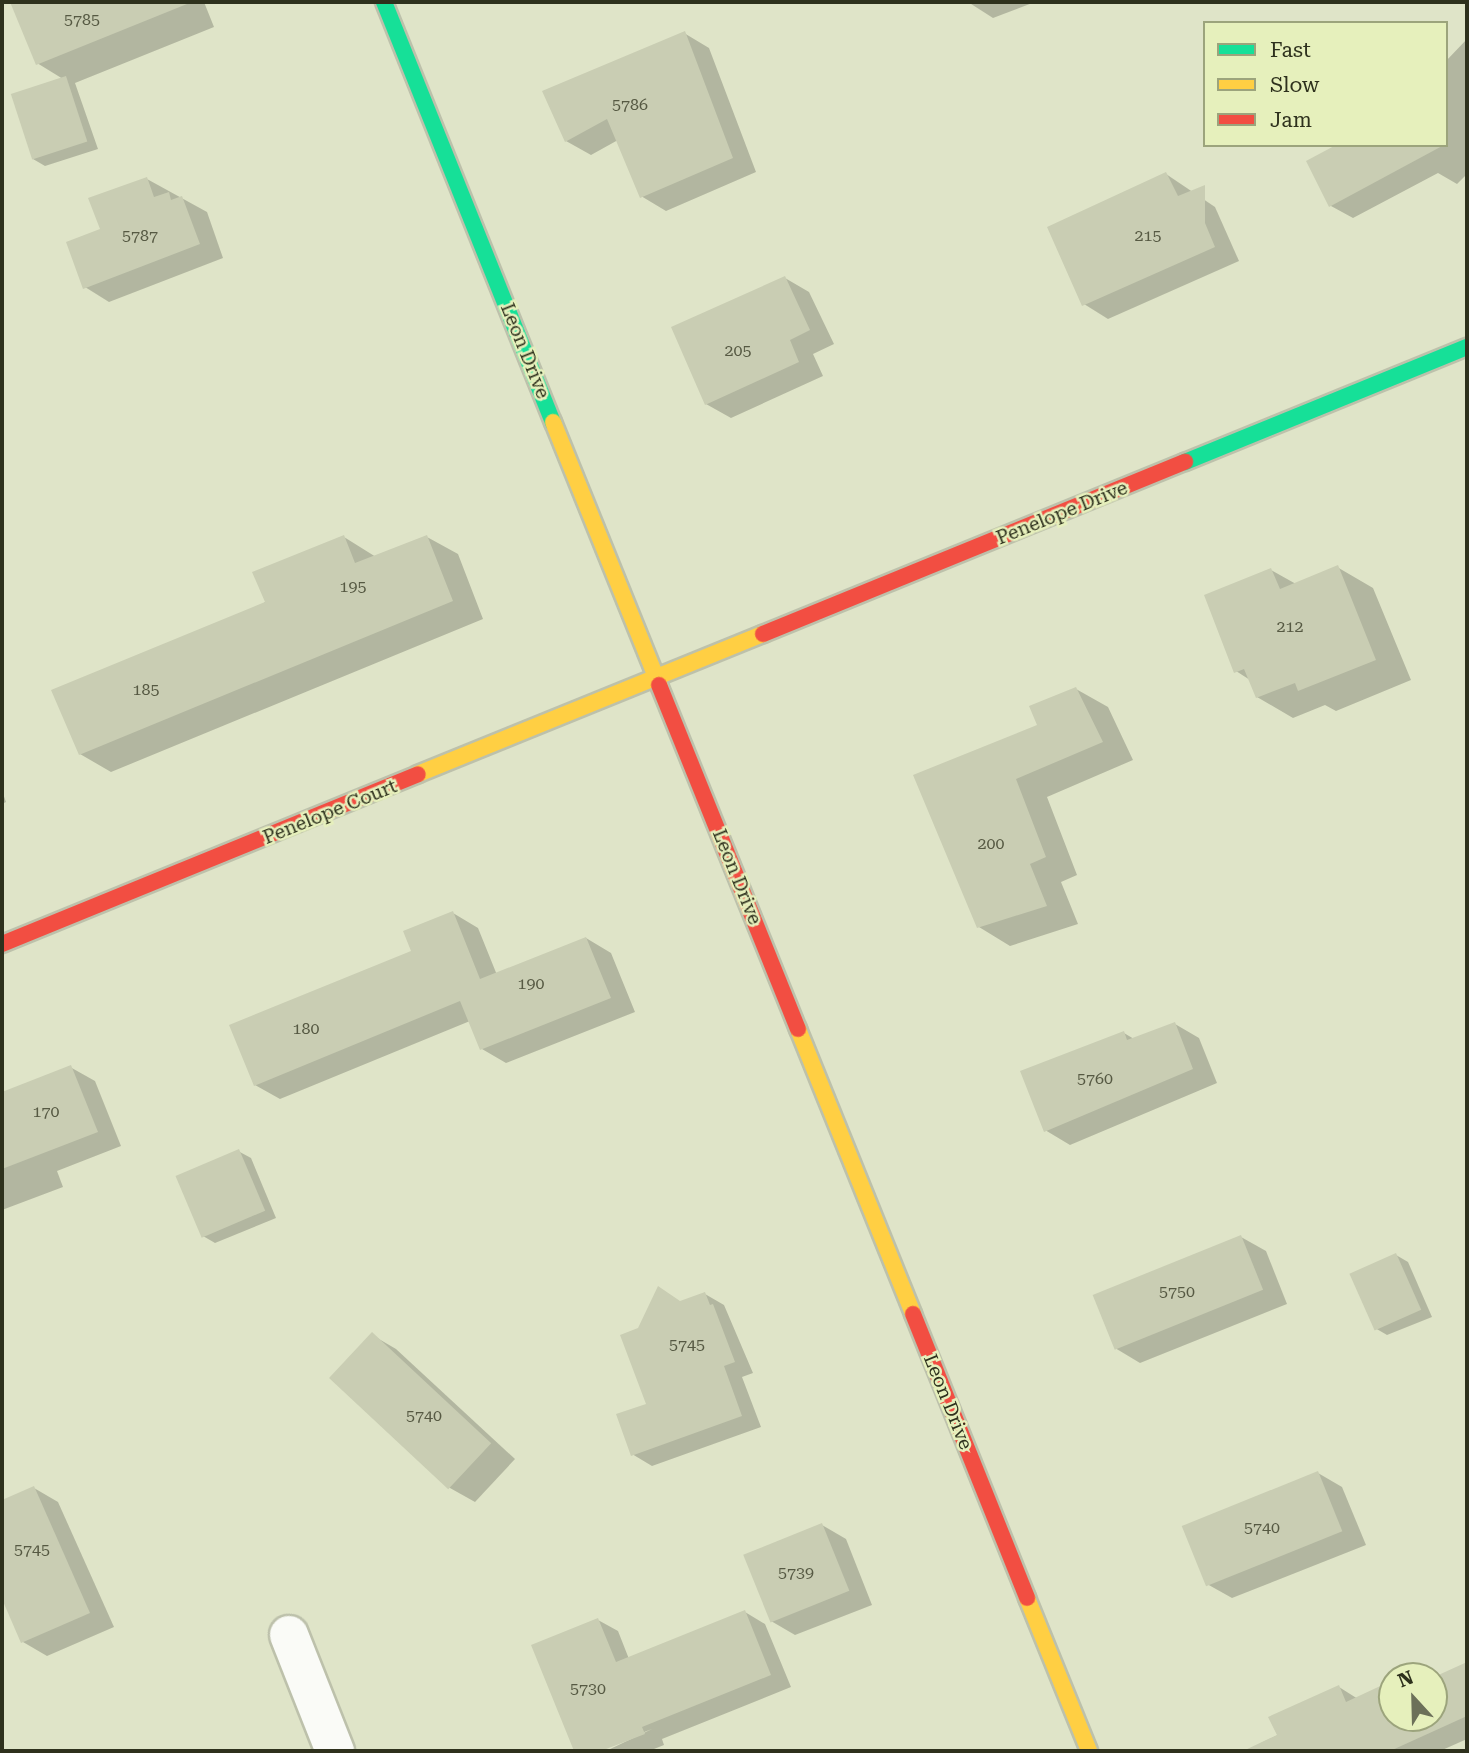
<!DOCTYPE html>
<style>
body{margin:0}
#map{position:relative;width:1469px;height:1753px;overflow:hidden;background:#dfe4c8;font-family:"Roboto Serif",serif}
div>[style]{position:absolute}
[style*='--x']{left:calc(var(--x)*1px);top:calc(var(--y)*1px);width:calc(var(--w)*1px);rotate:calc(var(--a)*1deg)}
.shadow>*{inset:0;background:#0003}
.building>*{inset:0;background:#c9cdb3;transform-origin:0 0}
.roads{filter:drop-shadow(2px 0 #bdc1ab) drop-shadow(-2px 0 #bdc1ab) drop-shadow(0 2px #bdc1ab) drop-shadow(0 -2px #bdc1ab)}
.street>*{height:38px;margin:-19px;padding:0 19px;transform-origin:19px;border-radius:19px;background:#fafbf7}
.fast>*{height:16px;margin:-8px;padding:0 8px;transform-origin:8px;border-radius:8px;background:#16e098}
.slow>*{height:16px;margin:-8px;padding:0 8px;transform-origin:8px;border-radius:8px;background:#ffcf43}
.jam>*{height:16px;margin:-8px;padding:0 8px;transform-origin:8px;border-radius:8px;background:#f24e42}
span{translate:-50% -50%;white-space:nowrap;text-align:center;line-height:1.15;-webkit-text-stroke:5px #e6f0bc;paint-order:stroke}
.number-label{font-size:16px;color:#565943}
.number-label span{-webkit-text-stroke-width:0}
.street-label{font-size:19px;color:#2e311d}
.frame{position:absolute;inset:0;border:4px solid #2e311d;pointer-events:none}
.legend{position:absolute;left:1203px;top:21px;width:245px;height:126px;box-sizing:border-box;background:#e6f0bc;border:2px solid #9ca47c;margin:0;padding:9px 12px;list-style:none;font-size:21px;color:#2e311d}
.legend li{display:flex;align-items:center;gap:14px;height:35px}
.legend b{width:35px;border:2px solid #9ca47c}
.north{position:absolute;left:1378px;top:1662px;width:70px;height:70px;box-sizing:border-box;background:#e6f0bc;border:2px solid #9ca47c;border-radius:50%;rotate:338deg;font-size:19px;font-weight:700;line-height:28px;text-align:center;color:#2e311d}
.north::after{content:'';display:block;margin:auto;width:24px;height:32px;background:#6c7059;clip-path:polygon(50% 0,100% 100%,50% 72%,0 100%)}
</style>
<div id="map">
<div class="shadow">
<i style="clip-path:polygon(12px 2px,204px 2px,214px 27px,75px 83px,98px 149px,45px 166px,33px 159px,63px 79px,37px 63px)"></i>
<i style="clip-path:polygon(968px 2px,1035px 2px,993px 18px)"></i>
<i style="clip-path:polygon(684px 33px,709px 48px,756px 172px,666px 211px,641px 196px,618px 140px,591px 155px,566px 141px)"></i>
<i style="clip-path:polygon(1467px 39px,1467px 174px,1457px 184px,1438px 173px,1353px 218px,1331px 206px,1340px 145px,1446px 145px,1446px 61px)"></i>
<i style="clip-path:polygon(1166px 174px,1215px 207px,1239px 261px,1108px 319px,1084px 304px)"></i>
<i style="clip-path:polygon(147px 179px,207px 212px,223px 258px,109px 302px,85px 287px,102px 230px)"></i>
<i style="clip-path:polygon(785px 278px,809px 292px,834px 344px,813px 354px,823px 376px,731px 418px,706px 404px)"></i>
<i style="clip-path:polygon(344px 537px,376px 557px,427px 537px,458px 554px,483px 619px,111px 772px,80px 754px)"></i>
<i style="clip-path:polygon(1337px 567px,1373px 588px,1411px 680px,1336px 711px,1325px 705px,1293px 718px,1257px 697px,1250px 680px,1236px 671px,1271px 570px,1296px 584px)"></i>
<i style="clip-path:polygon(1076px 689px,1108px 707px,1133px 760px,1047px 797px,1077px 875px,1061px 882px,1078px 924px,1010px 946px,979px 927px,915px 776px,1040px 726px)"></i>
<i style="clip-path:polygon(2px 791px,6px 802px,2px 804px)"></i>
<i style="clip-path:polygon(453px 913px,478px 928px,497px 975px,586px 938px,611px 953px,635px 1012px,506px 1063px,482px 1049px,470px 1021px,280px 1099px,255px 1085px,414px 952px)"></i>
<i style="clip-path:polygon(1175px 1024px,1199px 1038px,1217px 1083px,1070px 1145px,1045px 1130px,1124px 1033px,1134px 1039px)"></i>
<i style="clip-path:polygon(70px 1067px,95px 1081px,121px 1146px,57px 1171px,63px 1187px,2px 1210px,2px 1094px)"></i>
<i style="clip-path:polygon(238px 1151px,251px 1158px,276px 1218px,215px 1243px,203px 1236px)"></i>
<i style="clip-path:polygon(1241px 1237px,1266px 1251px,1287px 1304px,1140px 1363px,1115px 1348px)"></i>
<i style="clip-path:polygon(1396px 1255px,1408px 1262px,1432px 1317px,1387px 1335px,1375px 1328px)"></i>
<i style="clip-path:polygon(705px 1294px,724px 1305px,753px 1373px,742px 1377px,761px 1427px,652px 1466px,632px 1454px,648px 1405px,639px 1329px,682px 1302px)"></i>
<i style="clip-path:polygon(372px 1335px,396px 1349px,515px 1459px,475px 1502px,450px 1488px,331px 1378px)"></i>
<i style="clip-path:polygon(1318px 1473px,1342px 1487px,1366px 1545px,1232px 1598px,1207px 1584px)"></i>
<i style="clip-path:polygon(34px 1488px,58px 1502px,114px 1627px,47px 1656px,23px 1642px,2px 1594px,2px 1502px)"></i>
<i style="clip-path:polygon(822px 1525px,846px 1539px,872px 1605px,795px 1635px,771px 1621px)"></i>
<i style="clip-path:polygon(745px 1612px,765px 1624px,791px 1687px,662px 1739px,664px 1745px,649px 1751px,606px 1751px,652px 1729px,596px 1751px,576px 1751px,533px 1646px,598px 1620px,618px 1631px,629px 1659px)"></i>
<i style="clip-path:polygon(1467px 1664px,1467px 1739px,1440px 1751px,1264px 1751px,1261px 1743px,1278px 1735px,1339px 1687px,1358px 1699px,1391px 1683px,1392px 1718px,1434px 1718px,1434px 1679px)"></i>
</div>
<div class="building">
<i style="clip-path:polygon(10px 2px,186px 2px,187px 4px,36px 65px)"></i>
<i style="clip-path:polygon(685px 31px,733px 158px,640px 198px,607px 119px,565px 142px,542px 91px)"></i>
<i style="left:66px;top:76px;width:69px;height:58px;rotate:72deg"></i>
<i style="clip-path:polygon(1336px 145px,1444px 145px,1329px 207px,1306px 161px)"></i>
<i style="clip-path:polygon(1166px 172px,1178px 196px,1205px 185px,1205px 223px,1215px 247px,1082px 306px,1047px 227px)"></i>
<i style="clip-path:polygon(147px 177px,154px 197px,169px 192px,171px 200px,182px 196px,200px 244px,83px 289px,66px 242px,100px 229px,88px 198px)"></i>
<i style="clip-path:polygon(785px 276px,810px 330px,790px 340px,799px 362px,705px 405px,671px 327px)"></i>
<i style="clip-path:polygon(344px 535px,355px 563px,427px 535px,453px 601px,79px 755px,51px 690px,265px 602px,252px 572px)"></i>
<i style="clip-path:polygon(1338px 565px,1376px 660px,1298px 691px,1295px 683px,1256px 698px,1244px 669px,1234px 673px,1204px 595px,1271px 568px,1280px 589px)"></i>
<i style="clip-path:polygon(1076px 687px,1103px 742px,1016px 779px,1046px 857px,1030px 864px,1047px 906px,977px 928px,913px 775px,1037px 725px,1029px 706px)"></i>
<i style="clip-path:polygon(453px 911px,480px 979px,586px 937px,611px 998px,480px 1050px,460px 1001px,254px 1086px,229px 1025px,411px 951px,403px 931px)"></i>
<i style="clip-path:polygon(1175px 1022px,1193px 1069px,1044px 1132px,1020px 1071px,1124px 1031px,1127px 1040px)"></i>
<i style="clip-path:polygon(71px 1065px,98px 1132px,2px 1169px,2px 1092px)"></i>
<i style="left:239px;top:1149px;width:67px;height:69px;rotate:67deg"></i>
<i style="left:1241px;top:1235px;width:59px;height:160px;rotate:68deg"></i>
<i style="left:1396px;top:1253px;width:62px;height:51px;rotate:66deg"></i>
<i style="clip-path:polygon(658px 1286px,680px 1301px,705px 1292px,710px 1305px,713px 1304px,735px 1362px,724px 1366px,742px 1416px,631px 1456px,616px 1414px,646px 1404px,620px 1335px,638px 1328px)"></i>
<i style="left:372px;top:1332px;width:163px;height:63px;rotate:43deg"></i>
<i style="left:1318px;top:1471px;width:65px;height:147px;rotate:68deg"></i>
<i style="clip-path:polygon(34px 1486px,90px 1613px,21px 1643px,2px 1599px,2px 1500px)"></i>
<i style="left:822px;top:1523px;width:73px;height:85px;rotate:68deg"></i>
<i style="clip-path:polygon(745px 1610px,771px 1675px,642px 1727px,645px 1734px,601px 1751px,574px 1751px,531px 1645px,598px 1618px,616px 1662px)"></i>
<i style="clip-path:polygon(1467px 1662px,1467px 1716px,1390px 1751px,1243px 1751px,1277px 1735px,1268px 1717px,1339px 1685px,1346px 1702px,1391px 1681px,1392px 1718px,1434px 1718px,1434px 1677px)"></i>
</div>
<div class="roads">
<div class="street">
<i style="--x:289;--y:1635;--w:125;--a:68.4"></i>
</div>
<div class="fast">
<i style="--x:384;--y:2;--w:453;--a:68.1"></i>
<i style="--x:1185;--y:462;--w:305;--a:-22.2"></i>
</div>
<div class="slow">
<i style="--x:553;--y:422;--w:284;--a:68"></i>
<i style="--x:418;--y:774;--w:372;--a:-22.1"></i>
<i style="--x:798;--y:1029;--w:307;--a:68"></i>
<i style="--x:1027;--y:1598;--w:165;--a:67.9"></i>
</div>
<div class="jam">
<i style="--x:763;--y:634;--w:456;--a:-22.2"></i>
<i style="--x:659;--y:685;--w:371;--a:68"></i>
<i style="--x:2;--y:944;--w:449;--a:-22.2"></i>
<i style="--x:913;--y:1314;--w:306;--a:68.1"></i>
</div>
</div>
<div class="number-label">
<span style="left:82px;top:20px">5785</span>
<span style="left:630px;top:105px">5786</span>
<span style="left:140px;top:236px">5787</span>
<span style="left:1148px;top:236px">215</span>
<span style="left:738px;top:351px">205</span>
<span style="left:353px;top:587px">195</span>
<span style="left:1290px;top:627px">212</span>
<span style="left:146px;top:690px">185</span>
<span style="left:991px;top:844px">200</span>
<span style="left:531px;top:984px">190</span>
<span style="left:306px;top:1029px">180</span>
<span style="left:1095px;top:1079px">5760</span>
<span style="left:46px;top:1112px">170</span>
<span style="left:1177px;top:1292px">5750</span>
<span style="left:687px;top:1345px">5745</span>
<span style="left:424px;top:1416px">5740</span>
<span style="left:1262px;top:1528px">5740</span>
<span style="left:32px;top:1550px">5745</span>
<span style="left:796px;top:1573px">5739</span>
<span style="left:588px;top:1689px">5730</span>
</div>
<div class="street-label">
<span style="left:525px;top:351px;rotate:68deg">Leon Drive</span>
<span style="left:1062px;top:513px;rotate:-22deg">Penelope Drive</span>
<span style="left:330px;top:812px;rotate:-22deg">Penelope Court</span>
<span style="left:737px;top:877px;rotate:68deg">Leon Drive</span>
<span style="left:948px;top:1402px;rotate:68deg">Leon Drive</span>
</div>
<div class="frame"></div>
<ul class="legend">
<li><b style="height:9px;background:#16e098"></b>Fast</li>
<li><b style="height:9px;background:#ffcf43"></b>Slow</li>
<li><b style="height:9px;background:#f24e42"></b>Jam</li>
</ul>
<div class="north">N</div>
</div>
